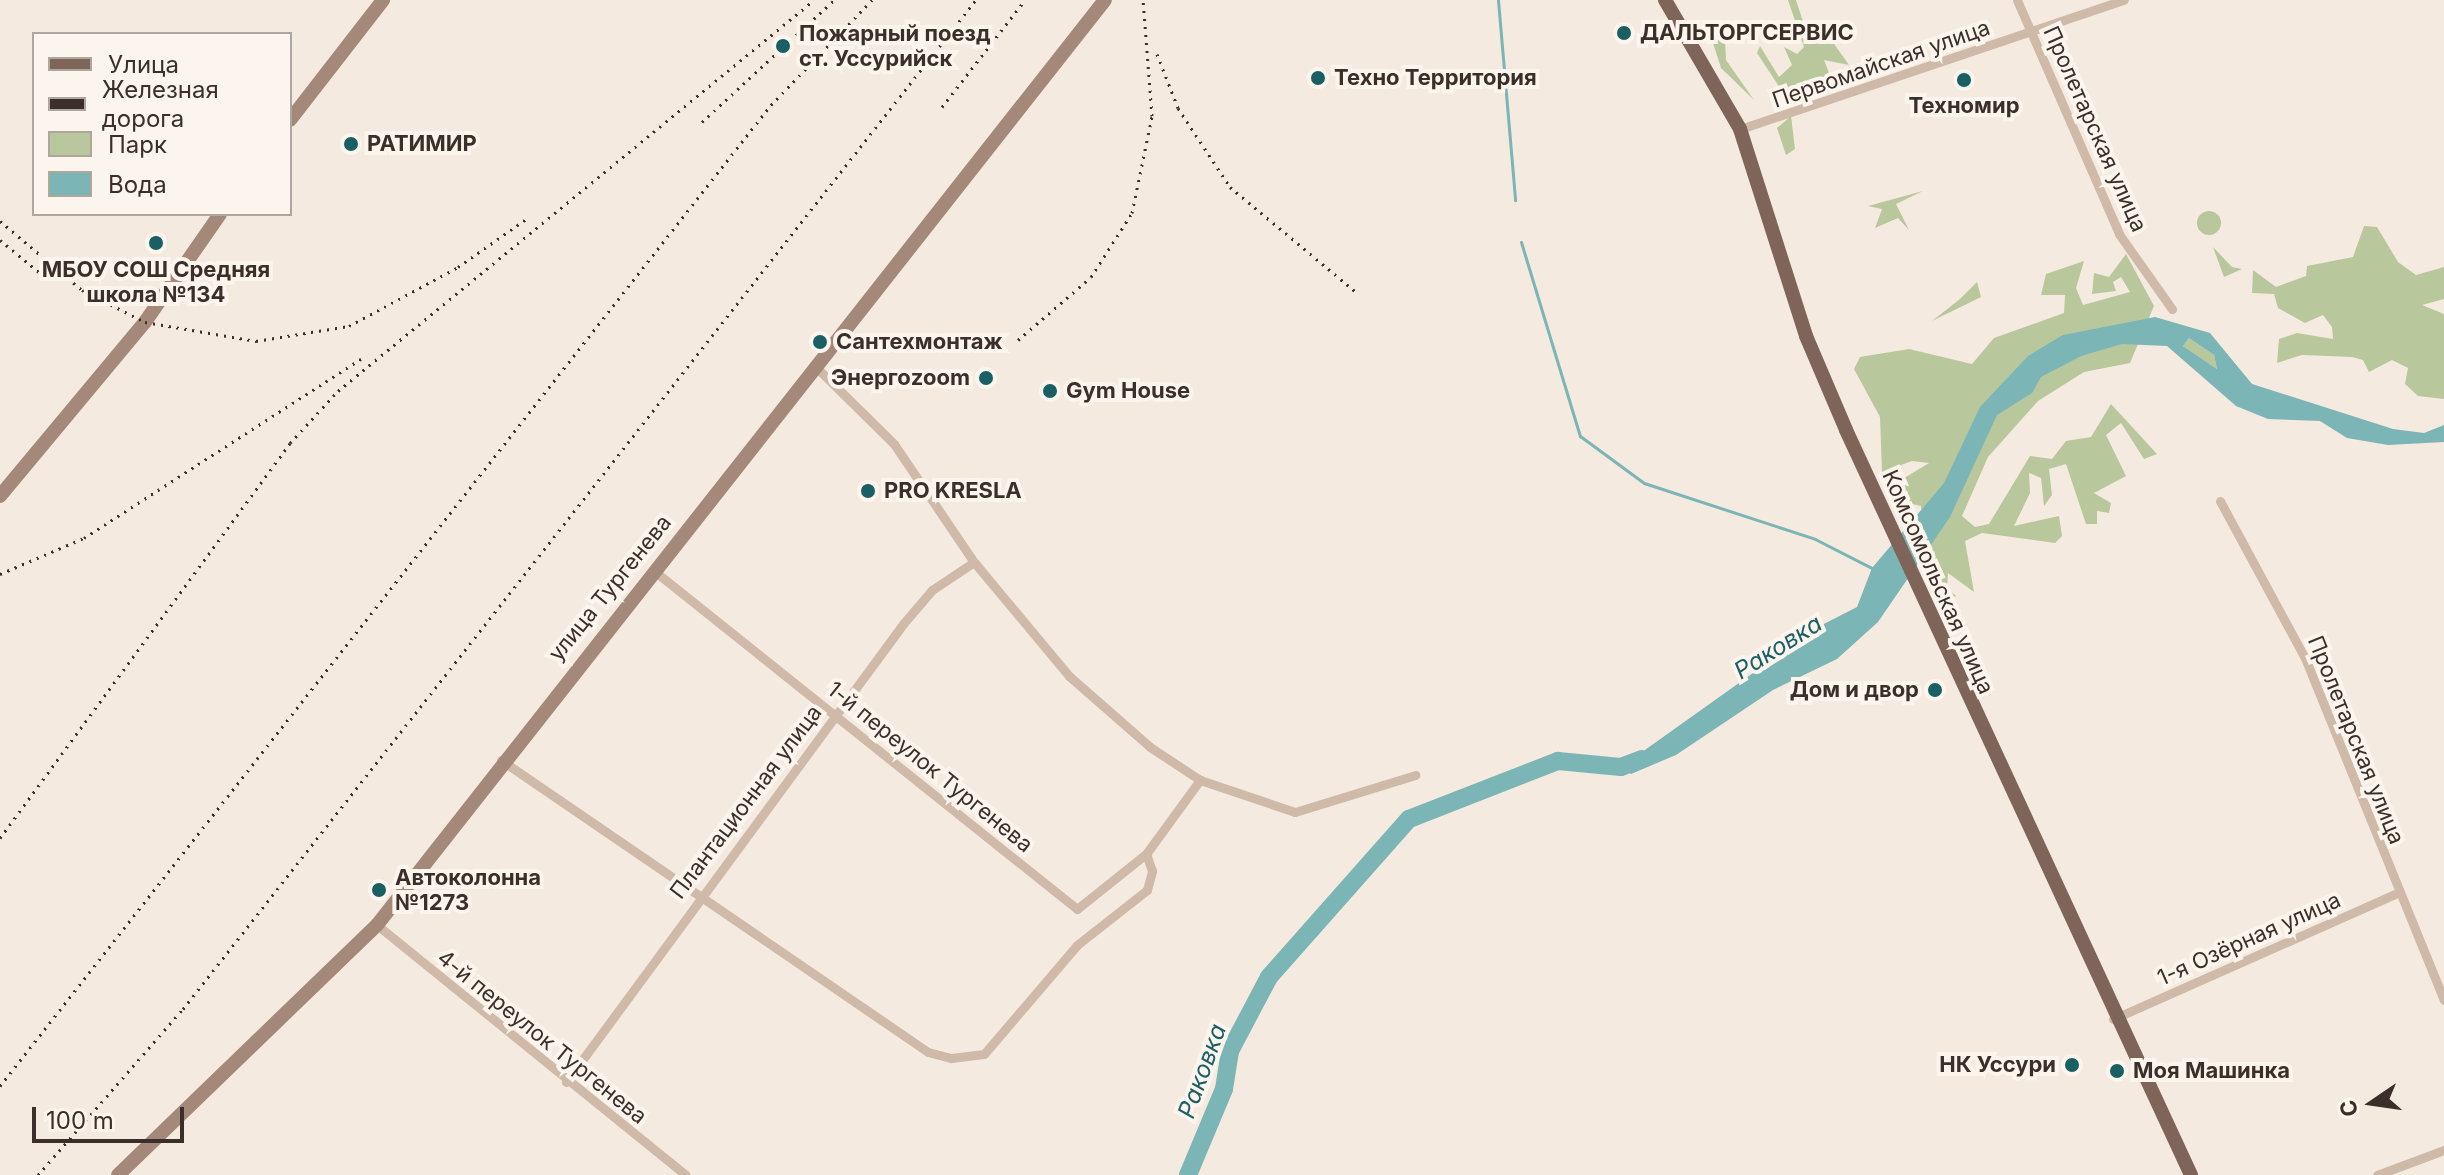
<!DOCTYPE html>
<meta charset="utf-8">
<style>
body{margin:0}
#map{position:relative;width:2444px;height:1175px;overflow:hidden;background:#f5eadf;font-family:Inter,sans-serif}
div>[style]{position:absolute}
[style*='--x']{left:calc(var(--x)*1px);top:calc(var(--y)*1px);width:calc(var(--w)*1px);rotate:calc(var(--a)*1deg)}
.green>*{inset:0;background:#b9c79d}
.round{border-radius:50%}
.water>*{inset:0;background:#7bb5b6}
.stream>*{height:3px;margin:-1.5px;padding:0 1.5px;transform-origin:1.5px;border-radius:1.5px;background:#7bb5b6}
.river>*{height:18px;margin:-9px;padding:0 9px;transform-origin:9px;border-radius:9px;background:#7bb5b6}
.street>*{height:9px;margin:-4.5px;padding:0 4.5px;transform-origin:4.5px;border-radius:4.5px;background:#cfbaa9}
.secondary>*{height:14px;margin:-7px;padding:0 7px;transform-origin:7px;border-radius:7px;background:#a4887a}
.primary>*{height:14px;margin:-7px;padding:0 7px;transform-origin:7px;border-radius:7px;background:#7f6559}
.rail>*{height:3px;margin-top:-1.5px;transform-origin:0;background:repeating-linear-gradient(90deg,#3c2f2a 0 2px,transparent 0 8px)}
.dots>*{width:22px;height:22px;translate:-50% -50%;box-sizing:border-box;border:4px solid #fcf5ed;border-radius:50%}
span{translate:-50% -50%;white-space:nowrap;text-align:center;line-height:1.15;-webkit-text-stroke:8px #fcf5ed;paint-order:stroke}
.poi-label{font-size:22px;color:#3c2f2a;font-weight:700}
.left{translate:0 -50%;text-align:left}
.right{translate:-100% -50%;text-align:right}
.street-label{font-size:22px;color:#3c2f2a}
.water-label{font-size:24px;color:#1a5f63;font-style:italic}
.legend{position:absolute;left:32px;top:32px;width:260px;height:184px;box-sizing:border-box;background:#fcf5ed;border:2px solid #afa69f;margin:0;padding:10px 14px;list-style:none;font-size:24px;color:#3c2f2a}
.legend li{display:flex;align-items:center;gap:16px;height:40px}
.legend b{width:40px;border:2px solid #afa69f}
.north{position:absolute;left:2332px;top:1063px;width:80px;height:80px;-webkit-text-stroke:6px #fcf5ed;paint-order:stroke;rotate:257deg;font-size:22px;font-weight:700;line-height:32px;text-align:center;color:#3c2f2a}
.north::after{content:'';display:block;margin:auto;width:28px;height:36px;background:#3c2f2a;clip-path:polygon(50% 0,100% 100%,50% 72%,0 100%)}
.scale{position:absolute;left:32px;top:1107px;width:152px;height:36px;box-sizing:border-box;border:4px solid #3c2f2a;border-top:0;padding-left:10px;font-size:24px;line-height:28px;white-space:nowrap;color:#3c2f2a;-webkit-text-stroke:6px #fcf5ed;paint-order:stroke}
</style>
<div id="map">
<div class="green">
<i style="clip-path:polygon(1788px 0,1796px 0,1809px 40px,1832px 41px,1849px 65px,1824px 60px,1833px 83px,1820px 89px,1810px 83px,1798px 97px,1782px 91px,1757px 53px,1760px 46px,1779px 77px,1792px 65px,1784px 47px,1797px 54px,1804px 47px)"></i>
<i style="clip-path:polygon(1719px 39px,1725px 41px,1726px 60px,1754px 100px,1721px 68px,1713px 43px)"></i>
<i style="clip-path:polygon(1791px 116px,1795px 149px,1786px 155px,1777px 128px)"></i>
<i style="clip-path:polygon(1923px 191px,1896px 204px,1909px 230px,1898px 218px,1875px 228px,1882px 209px,1868px 206px)"></i>
<i class="round" style="left:2197px;top:211px;width:24px;height:24px"></i>
<i style="clip-path:polygon(2364px 226px,2377px 227px,2398px 262px,2416px 275px,2444px 267px,2444px 299px,2422px 305px,2444px 314px,2444px 399px,2418px 396px,2405px 384px,2408px 368px,2392px 360px,2369px 372px,2363px 360px,2352px 357px,2302px 355px,2277px 363px,2279px 339px,2297px 333px,2333px 339px,2332px 327px,2323px 315px,2305px 323px,2278px 308px,2274px 294px,2252px 293px,2253px 270px,2276px 287px,2306px 276px,2307px 266px,2353px 257px)"></i>
<i style="clip-path:polygon(2213px 247px,2232px 267px,2242px 269px,2224px 277px)"></i>
<i style="clip-path:polygon(2126px 254px,2154px 306px,2130px 363px,2084px 372px,2038px 401px,1988px 457px,1962px 516px,1975px 527px,1989px 524px,2030px 456px,2052px 459px,2066px 441px,2091px 437px,2111px 404px,2157px 454px,2144px 459px,2121px 423px,2106px 435px,2126px 476px,2094px 493px,2111px 503px,2109px 513px,2097px 511px,2097px 524px,2086px 524px,2066px 464px,2049px 469px,2052px 495px,2044px 506px,2041px 478px,2029px 473px,2030px 493px,2014px 526px,2059px 516px,2062px 536px,2055px 543px,1982px 533px,1965px 541px,1974px 592px,1948px 573px,1947px 588px,1956px 596px,1947px 599px,1927px 570px,1921px 506px,1908px 503px,1901px 480px,1929px 463px,1912px 461px,1882px 472px,1880px 417px,1854px 369px,1860px 357px,1909px 349px,1972px 364px,1994px 338px,2064px 313px,2065px 295px,2041px 295px,2046px 274px,2084px 261px,2076px 288px,2083px 305px,2130px 292px,2121px 277px,2113px 282px,2116px 291px,2092px 294px,2094px 273px,2109px 277px)"></i>
<i style="clip-path:polygon(1977px 282px,1981px 297px,1932px 321px,1960px 299px)"></i>
<i style="clip-path:polygon(2189px 338px,2214px 355px,2217px 369px,2183px 346px)"></i>
</div>
<div class="water">
<i style="clip-path:polygon(evenodd,2155px 317px,2210px 333px,2252px 384px,2393px 429px,2424px 433px,2444px 425px,2444px 442px,2388px 445px,2347px 438px,2320px 421px,2268px 419px,2236px 406px,2167px 346px,2122px 344px,2081px 356px,2041px 377px,2032px 393px,1997px 415px,1950px 517px,1878px 622px,1837px 659px,1773px 690px,1676px 755px,1631px 774px,1621px 767px,1816px 628px,1857px 607px,1872px 568px,1944px 483px,1980px 407px,2028px 356px,2063px 335px,2155px 317px,2189px 338px,2214px 355px,2217px 369px,2183px 346px,2189px 338px)"></i>
</div>
<div class="stream">
<i style="--x:1498;--y:0;--w:201;--a:85.1"></i>
<i style="--x:1521;--y:242;--w:203;--a:73.1"></i>
<i style="--x:1580;--y:436;--w:79;--a:36.3"></i>
<i style="--x:1644;--y:483;--w:180;--a:18.1"></i>
<i style="--x:1815;--y:539;--w:64;--a:27"></i>
</div>
<div class="river">
<i style="--x:1188;--y:1175;--w:93;--a:-67.3"></i>
<i style="--x:1224;--y:1089;--w:38;--a:-81"></i>
<i style="--x:1230;--y:1051;--w:84;--a:-62.2"></i>
<i style="--x:1269;--y:977;--w:211;--a:-48.5"></i>
<i style="--x:1409;--y:819;--w:160;--a:-21.3"></i>
<i style="--x:1558;--y:761;--w:63;--a:5.4"></i>
<i style="--x:1621;--y:767;--w:22;--a:-21"></i>
</div>
<div class="street">
<i style="--x:2017;--y:0;--w:255;--a:66.4"></i>
<i style="--x:2119;--y:234;--w:92;--a:54.8"></i>
<i style="--x:1740;--y:129;--w:405;--a:-18.6"></i>
<i style="--x:816;--y:367;--w:110;--a:44.6"></i>
<i style="--x:894;--y:444;--w:143;--a:55.9"></i>
<i style="--x:974;--y:562;--w:148;--a:50.2"></i>
<i style="--x:1069;--y:676;--w:108;--a:41.2"></i>
<i style="--x:1150;--y:747;--w:60;--a:33.4"></i>
<i style="--x:1200;--y:780;--w:100;--a:18.6"></i>
<i style="--x:1295;--y:812;--w:126;--a:-17.1"></i>
<i style="--x:2220;--y:501;--w:179;--a:61.6"></i>
<i style="--x:2305;--y:658;--w:369;--a:67.9"></i>
<i style="--x:653;--y:570;--w:543;--a:38.64"></i>
<i style="--x:1077;--y:909;--w:88;--a:-38.6"></i>
<i style="--x:501;--y:760;--w:517;--a:34.37"></i>
<i style="--x:928;--y:1052;--w:24;--a:15"></i>
<i style="--x:951;--y:1058;--w:33;--a:-7"></i>
<i style="--x:984;--y:1054;--w:143;--a:-49.5"></i>
<i style="--x:1077;--y:945;--w:89;--a:-38.2"></i>
<i style="--x:1147;--y:890;--w:20;--a:-75"></i>
<i style="--x:1152;--y:871;--w:18;--a:-109"></i>
<i style="--x:1146;--y:854;--w:92;--a:-53.9"></i>
<i style="--x:377;--y:925;--w:397;--a:39"></i>
<i style="--x:2113;--y:1019;--w:313;--a:-23.9"></i>
<i style="--x:566;--y:1082;--w:569;--a:-53.65"></i>
<i style="--x:903;--y:624;--w:45;--a:-49.5"></i>
<i style="--x:932;--y:590;--w:50;--a:-33.7"></i>
<i style="--x:2377;--y:1175;--w:72;--a:-20.5"></i>
</div>
<div class="secondary">
<i style="--x:290;--y:120;--w:152;--a:-52.2"></i>
<i style="--x:0;--y:496;--w:226;--a:-50.2"></i>
<i style="--x:145;--y:322;--w:131;--a:-55.2"></i>
<i style="--x:118;--y:1175;--w:360;--a:-44"></i>
<i style="--x:377;--y:925;--w:1177;--a:-51.8"></i>
</div>
<div class="primary">
<i style="--x:1665;--y:0;--w:149;--a:59.8"></i>
<i style="--x:1740;--y:129;--w:217;--a:72.3"></i>
<i style="--x:1806;--y:336;--w:102;--a:66.9"></i>
<i style="--x:1846;--y:430;--w:821;--a:65.15"></i>
</div>
<div class="rail">
<i style="--x:1157;--y:54;--w:58;--a:68.7"></i>
<i style="--x:1178;--y:108;--w:95;--a:56.6"></i>
<i style="--x:1230;--y:187;--w:164;--a:39.8"></i>
<i style="--x:942;--y:107;--w:135;--a:-52.2"></i>
<i style="--x:702;--y:122;--w:180;--a:-42.7"></i>
<i style="--x:0;--y:221;--w:107;--a:40.1"></i>
<i style="--x:82;--y:290;--w:71;--a:26.9"></i>
<i style="--x:145;--y:322;--w:113;--a:9.7"></i>
<i style="--x:256;--y:341;--w:94;--a:-9.2"></i>
<i style="--x:349;--y:326;--w:124;--a:-28.4"></i>
<i style="--x:458;--y:267;--w:83;--a:-35.2"></i>
<i style="--x:0;--y:240;--w:58;--a:39.4"></i>
<i style="--x:1018;--y:340;--w:96;--a:-40.8"></i>
<i style="--x:1091;--y:277;--w:76;--a:-57.4"></i>
<i style="--x:1132;--y:213;--w:99;--a:-78.3"></i>
<i style="--x:1152;--y:116;--w:116;--a:-94.4"></i>
<i style="--x:0;--y:574;--w:91;--a:-23.2"></i>
<i style="--x:84;--y:538;--w:330;--a:-32.9"></i>
<i style="--x:0;--y:838;--w:490;--a:-53.7"></i>
<i style="--x:290;--y:443;--w:71;--a:-47.3"></i>
<i style="--x:338;--y:391;--w:616;--a:-39.4"></i>
<i style="--x:0;--y:1086;--w:1248;--a:-51.84"></i>
<i style="--x:771;--y:105;--w:146;--a:-46.1"></i>
<i style="--x:38;--y:1175;--w:220;--a:-48.9"></i>
<i style="--x:183;--y:1009;--w:1283;--a:-51.84"></i>
</div>
<div class="dots">
<i style="left:1624px;top:33px;background:#1a5f63"></i>
<i style="left:783px;top:46px;background:#1a5f63"></i>
<i style="left:1318px;top:78px;background:#1a5f63"></i>
<i style="left:1964px;top:80px;background:#1a5f63"></i>
<i style="left:351px;top:144px;background:#1a5f63"></i>
<i style="left:156px;top:243px;background:#1a5f63"></i>
<i style="left:820px;top:342px;background:#1a5f63"></i>
<i style="left:986px;top:378px;background:#1a5f63"></i>
<i style="left:1050px;top:391px;background:#1a5f63"></i>
<i style="left:868px;top:491px;background:#1a5f63"></i>
<i style="left:1935px;top:690px;background:#1a5f63"></i>
<i style="left:379px;top:890px;background:#1a5f63"></i>
<i style="left:2072px;top:1065px;background:#1a5f63"></i>
<i style="left:2117px;top:1071px;background:#1a5f63"></i>
</div>
<div class="poi-label">
<span class="left" style="left:799px;top:46px">Пожарный поезд<br>ст. Уссурийск</span>
<span class="left" style="left:1640px;top:33px">ДАЛЬТОРГСЕРВИС</span>
<span class="left" style="left:1334px;top:78px">Техно Территория</span>
<span style="left:1964px;top:106px">Техномир</span>
<span class="left" style="left:367px;top:144px">РАТИМИР</span>
<span style="left:156px;top:282px">МБОУ СОШ Средняя<br>школа №134</span>
<span class="left" style="left:836px;top:342px">Сантехмонтаж</span>
<span class="right" style="left:970px;top:378px">Энергоzoom</span>
<span class="left" style="left:1066px;top:391px">Gym House</span>
<span class="left" style="left:884px;top:491px">PRO KRESLA</span>
<span class="right" style="left:1919px;top:690px">Дом и двор</span>
<span class="left" style="left:395px;top:890px">Автоколонна<br>№1273</span>
<span class="right" style="left:2056px;top:1065px">НК Уссури</span>
<span class="left" style="left:2133px;top:1071px">Моя Машинка</span>
</div>
<div class="street-label">
<span style="left:1881px;top:64px;rotate:-19deg">Первомайская улица</span>
<span style="left:2095px;top:129px;rotate:66deg">Пролетарская улица</span>
<span style="left:1938px;top:582px;rotate:66deg">Комсомольская улица</span>
<span style="left:610px;top:588px;rotate:-51deg">улица Тургенева</span>
<span style="left:2356px;top:740px;rotate:68deg">Пролетарская улица</span>
<span style="left:930px;top:767px;rotate:39deg">1-й переулок Тургенева</span>
<span style="left:746px;top:802px;rotate:-53deg">Плантационная улица</span>
<span style="left:2249px;top:939px;rotate:-24deg">1-я Озёрная улица</span>
<span style="left:542px;top:1037px;rotate:39deg">4-й переулок Тургенева</span>
</div>
<div class="water-label">
<span style="left:1778px;top:647px;rotate:-32deg">Раковка</span>
<span style="left:1202px;top:1071px;rotate:-70deg">Раковка</span>
</div>
<ul class="legend">
<li><b style="height:10px;background:#7f6559"></b>Улица</li>
<li><b style="height:10px;background:#3c2f2a"></b>Железная дорога</li>
<li><b style="height:22px;background:#b9c79d"></b>Парк</li>
<li><b style="height:22px;background:#7bb5b6"></b>Вода</li>
</ul>
<div class="north">С</div>
<div class="scale">100 m</div>
</div>
